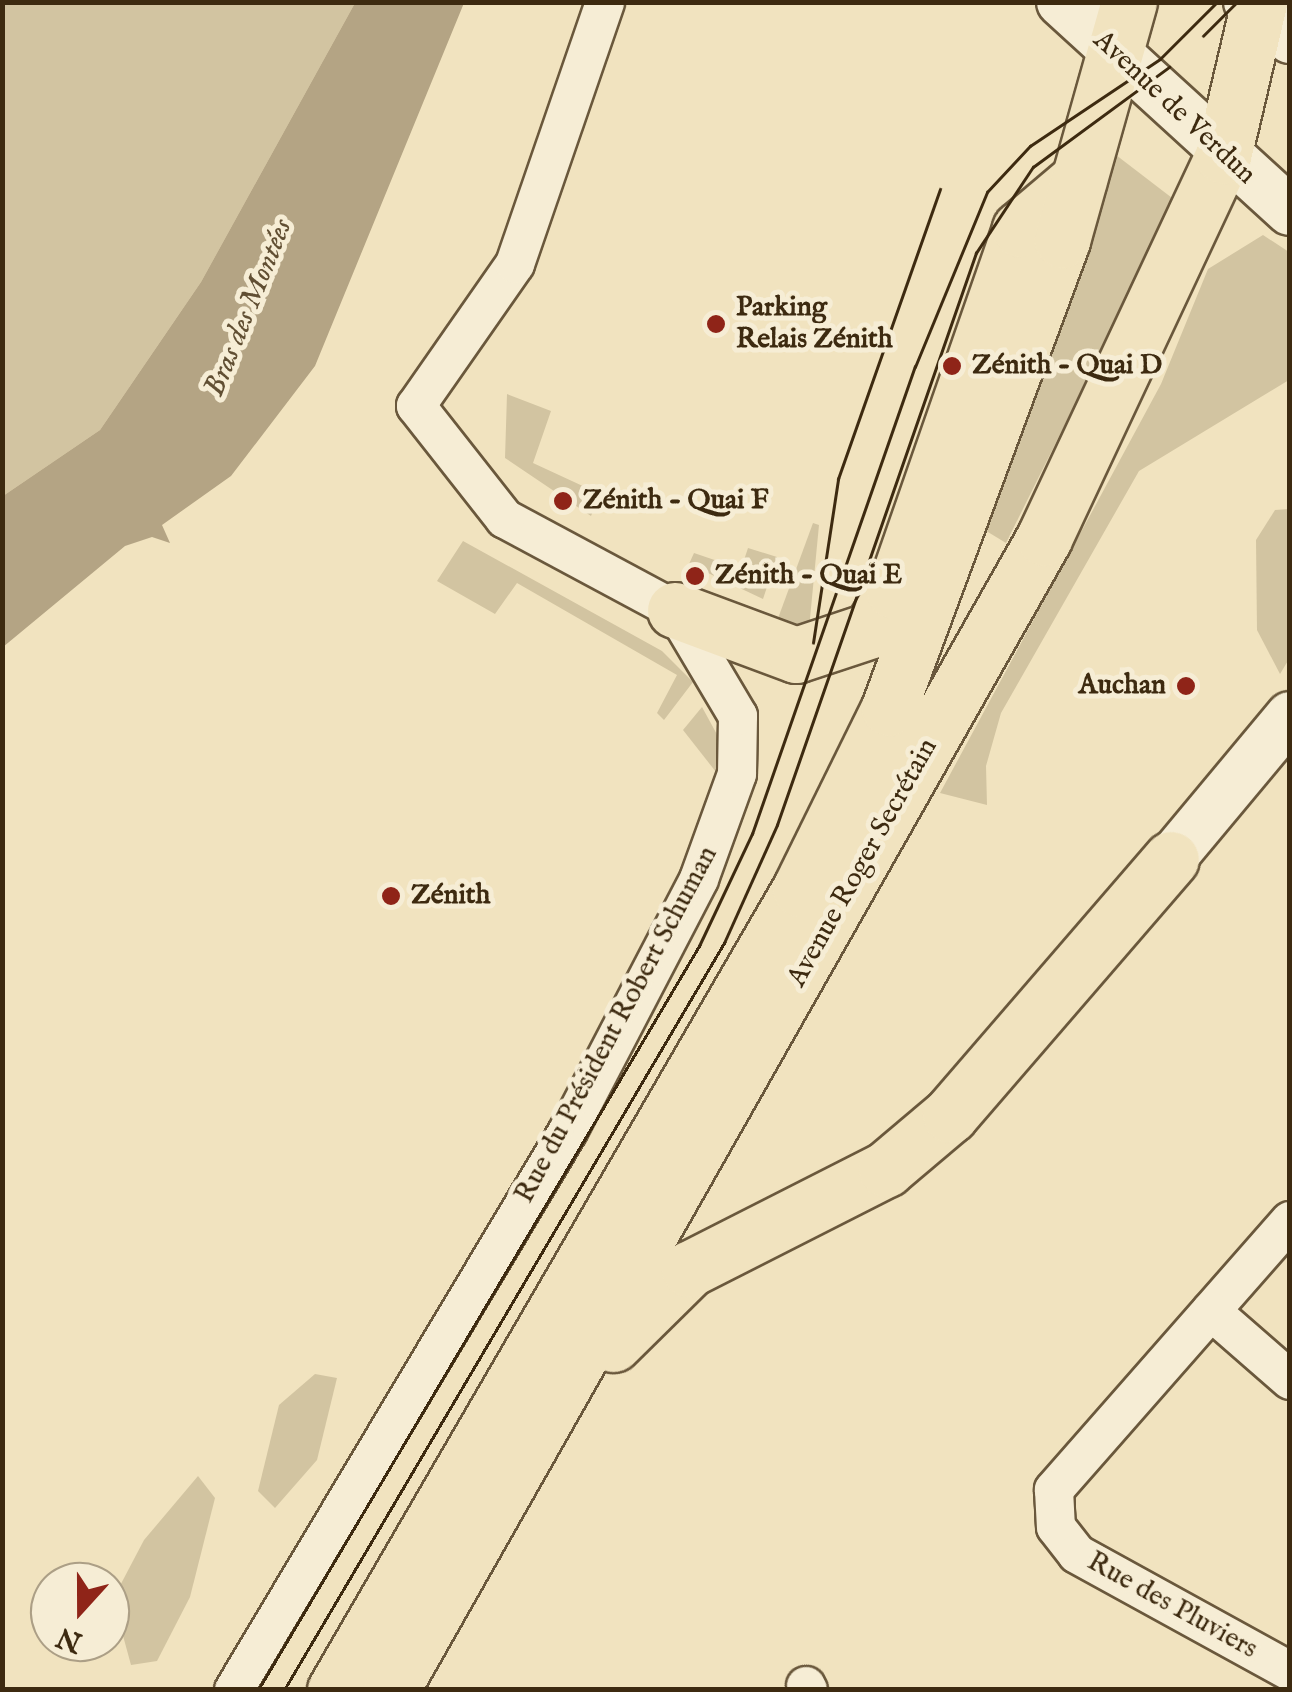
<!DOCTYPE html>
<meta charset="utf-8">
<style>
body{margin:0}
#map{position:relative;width:1292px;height:1692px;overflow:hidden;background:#f1e3bf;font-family:"IM FELL English",serif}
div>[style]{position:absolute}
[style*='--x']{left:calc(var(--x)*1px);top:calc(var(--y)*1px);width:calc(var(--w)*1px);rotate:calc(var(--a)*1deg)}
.green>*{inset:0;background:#d2c4a1}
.water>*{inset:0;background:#b4a484}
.roads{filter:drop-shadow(2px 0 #6a583c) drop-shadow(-2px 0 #6a583c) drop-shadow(0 2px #6a583c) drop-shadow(0 -2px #6a583c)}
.minor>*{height:38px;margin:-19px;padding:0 19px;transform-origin:19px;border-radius:19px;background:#f6edd5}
.tertiary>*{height:48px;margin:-24px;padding:0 24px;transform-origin:24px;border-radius:24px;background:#f6edd5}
.primary>*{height:55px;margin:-27.5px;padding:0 27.5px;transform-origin:27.5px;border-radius:27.5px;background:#f1e3bf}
.tram>*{height:2.5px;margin:-1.25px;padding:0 1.25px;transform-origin:1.25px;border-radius:1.25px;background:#3d2a10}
.dots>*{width:28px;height:28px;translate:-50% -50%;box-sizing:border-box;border:5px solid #f6edd5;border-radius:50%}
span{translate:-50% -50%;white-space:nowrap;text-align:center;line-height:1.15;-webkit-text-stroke:10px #f6edd5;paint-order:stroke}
.street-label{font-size:28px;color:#3d2a10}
.poi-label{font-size:28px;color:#3d2a10;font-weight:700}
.left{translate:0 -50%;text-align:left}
.right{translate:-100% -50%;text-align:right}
.water-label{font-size:30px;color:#614f33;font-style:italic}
.frame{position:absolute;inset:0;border:5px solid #3d2a10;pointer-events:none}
.north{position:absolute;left:30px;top:1562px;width:100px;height:100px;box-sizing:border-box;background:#f6edd5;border:2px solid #ac9f86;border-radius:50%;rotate:201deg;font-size:28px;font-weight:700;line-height:40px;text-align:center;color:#3d2a10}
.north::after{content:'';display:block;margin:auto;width:35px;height:45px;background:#8f2418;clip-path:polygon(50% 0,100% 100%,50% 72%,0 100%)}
</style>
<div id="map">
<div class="green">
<i style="clip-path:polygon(3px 3px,355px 3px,201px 282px,100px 430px,3px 496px)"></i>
<i style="clip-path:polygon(1116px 155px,1176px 201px,1006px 543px,983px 529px)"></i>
<i style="clip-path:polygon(1263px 235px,1289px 252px,1289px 380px,1139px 471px,1001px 713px,986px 766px,987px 805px,940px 793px,1161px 384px,1208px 269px)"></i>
<i style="clip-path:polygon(507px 394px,551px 411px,533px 463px,600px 494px,591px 516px,505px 458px)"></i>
<i style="clip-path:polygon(1289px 509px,1289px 659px,1280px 674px,1257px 630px,1256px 540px,1275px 510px)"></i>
<i style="clip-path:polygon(813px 523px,819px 525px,808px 639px,773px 632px)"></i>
<i style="clip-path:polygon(463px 541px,662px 651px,693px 682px,664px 720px,657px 713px,677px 675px,517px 583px,495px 614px,437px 581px)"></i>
<i style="clip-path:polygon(748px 548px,777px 557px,763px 599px,689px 564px,694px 553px,741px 569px)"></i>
<i style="clip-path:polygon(702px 707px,720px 740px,716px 772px,683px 730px)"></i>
<i style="clip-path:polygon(315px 1374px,337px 1378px,317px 1460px,275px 1508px,258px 1491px,279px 1405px)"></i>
<i style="clip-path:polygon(198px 1476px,215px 1498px,190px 1597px,157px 1661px,131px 1665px,113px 1599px,144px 1540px)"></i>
</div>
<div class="water">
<i style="clip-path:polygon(355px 3px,464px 3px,315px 366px,231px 476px,162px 525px,170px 543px,152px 537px,125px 546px,3px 647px,3px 496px,100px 430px,201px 282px)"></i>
</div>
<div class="roads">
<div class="minor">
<i style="--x:1290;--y:1221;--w:358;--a:131.3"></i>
<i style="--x:1054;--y:1490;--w:37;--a:87"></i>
<i style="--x:1056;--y:1527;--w:34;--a:52"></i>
<i style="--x:1077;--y:1554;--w:243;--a:28.8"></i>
<i style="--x:1211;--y:1311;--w:105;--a:41.1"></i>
<i style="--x:806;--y:1686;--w:4;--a:63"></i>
<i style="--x:234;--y:1690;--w:651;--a:-59.14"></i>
<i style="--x:568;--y:1131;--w:284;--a:-62.5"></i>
<i style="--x:699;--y:879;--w:112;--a:-70.1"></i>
<i style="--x:737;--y:774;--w:58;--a:-89"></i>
<i style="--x:738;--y:716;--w:123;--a:-120.7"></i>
<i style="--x:675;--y:610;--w:193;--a:-151.8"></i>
<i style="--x:505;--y:519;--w:144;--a:-128.2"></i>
<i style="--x:416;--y:406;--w:173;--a:-55.1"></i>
<i style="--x:515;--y:264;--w:277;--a:-71"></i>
</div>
<div class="tertiary">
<i style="--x:1061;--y:2;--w:310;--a:42.4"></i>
<i style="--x:1248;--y:2;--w:56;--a:41.4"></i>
<i style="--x:1171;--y:859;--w:186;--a:-50.2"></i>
</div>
<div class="primary">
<i style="--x:675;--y:610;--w:129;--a:20.4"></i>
<i style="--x:796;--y:655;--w:79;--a:-18.4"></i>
<i style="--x:871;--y:630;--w:45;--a:-59.5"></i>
<i style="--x:894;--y:591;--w:383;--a:-70.8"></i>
<i style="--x:1020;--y:229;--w:77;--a:-40.3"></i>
<i style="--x:613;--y:1344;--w:107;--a:-44.6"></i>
<i style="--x:689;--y:1269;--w:221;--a:-26.9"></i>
<i style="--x:886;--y:1169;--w:84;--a:-40.2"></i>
<i style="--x:950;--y:1115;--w:338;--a:-49.2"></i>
<i style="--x:335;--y:1690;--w:926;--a:-59.86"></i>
<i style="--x:800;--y:889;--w:202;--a:-63.8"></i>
<i style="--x:889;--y:708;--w:499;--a:-69.7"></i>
<i style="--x:1062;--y:240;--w:247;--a:-74.3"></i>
<i style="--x:391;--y:1690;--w:1324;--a:-60.45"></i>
<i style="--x:1044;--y:538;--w:422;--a:-64.9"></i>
<i style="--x:1223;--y:156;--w:158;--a:-76.8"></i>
</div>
</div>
<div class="tram">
<i style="--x:1203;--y:36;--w:48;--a:-45"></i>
<i style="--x:813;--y:643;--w:166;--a:-81.3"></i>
<i style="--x:838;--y:479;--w:307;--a:-70.6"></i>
<i style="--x:258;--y:1690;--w:865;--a:-59.34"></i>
<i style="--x:699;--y:946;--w:124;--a:-64.7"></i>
<i style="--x:752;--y:834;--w:495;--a:-70.8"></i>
<i style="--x:915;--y:367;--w:189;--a:-67.6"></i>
<i style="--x:987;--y:192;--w:63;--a:-46.9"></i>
<i style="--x:1030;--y:146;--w:156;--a:-33.8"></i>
<i style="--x:1160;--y:59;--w:81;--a:-45"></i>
<i style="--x:284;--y:1690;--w:867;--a:-59.5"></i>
<i style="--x:724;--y:943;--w:129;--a:-65.8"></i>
<i style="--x:777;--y:825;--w:606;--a:-70.82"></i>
<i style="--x:976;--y:253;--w:103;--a:-56.5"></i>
<i style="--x:1033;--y:167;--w:169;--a:-36.3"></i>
</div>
<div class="dots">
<i style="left:716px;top:324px;background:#8f2418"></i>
<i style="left:952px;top:366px;background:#8f2418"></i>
<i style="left:563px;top:501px;background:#8f2418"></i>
<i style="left:695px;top:576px;background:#8f2418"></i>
<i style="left:1186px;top:686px;background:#8f2418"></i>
<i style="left:391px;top:896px;background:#8f2418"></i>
</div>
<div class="street-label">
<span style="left:1174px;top:108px;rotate:43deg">Avenue de Verdun</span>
<span style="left:863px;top:863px;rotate:-61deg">Avenue Roger Secrétain</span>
<span style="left:617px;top:1025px;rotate:-62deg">Rue du Président Robert Schuman</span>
<span style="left:1172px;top:1606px;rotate:29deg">Rue des Pluviers</span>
</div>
<div class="poi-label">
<span class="left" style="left:736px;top:324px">Parking<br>Relais Zénith</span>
<span class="left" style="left:972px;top:366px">Zénith - Quai D</span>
<span class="left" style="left:583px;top:501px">Zénith - Quai F</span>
<span class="left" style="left:715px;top:576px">Zénith - Quai E</span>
<span class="right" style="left:1166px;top:686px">Auchan</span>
<span class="left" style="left:411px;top:896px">Zénith</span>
</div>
<div class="water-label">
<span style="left:249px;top:308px;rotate:-68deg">Bras des Montées</span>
</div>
<div class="frame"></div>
<div class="north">N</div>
</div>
